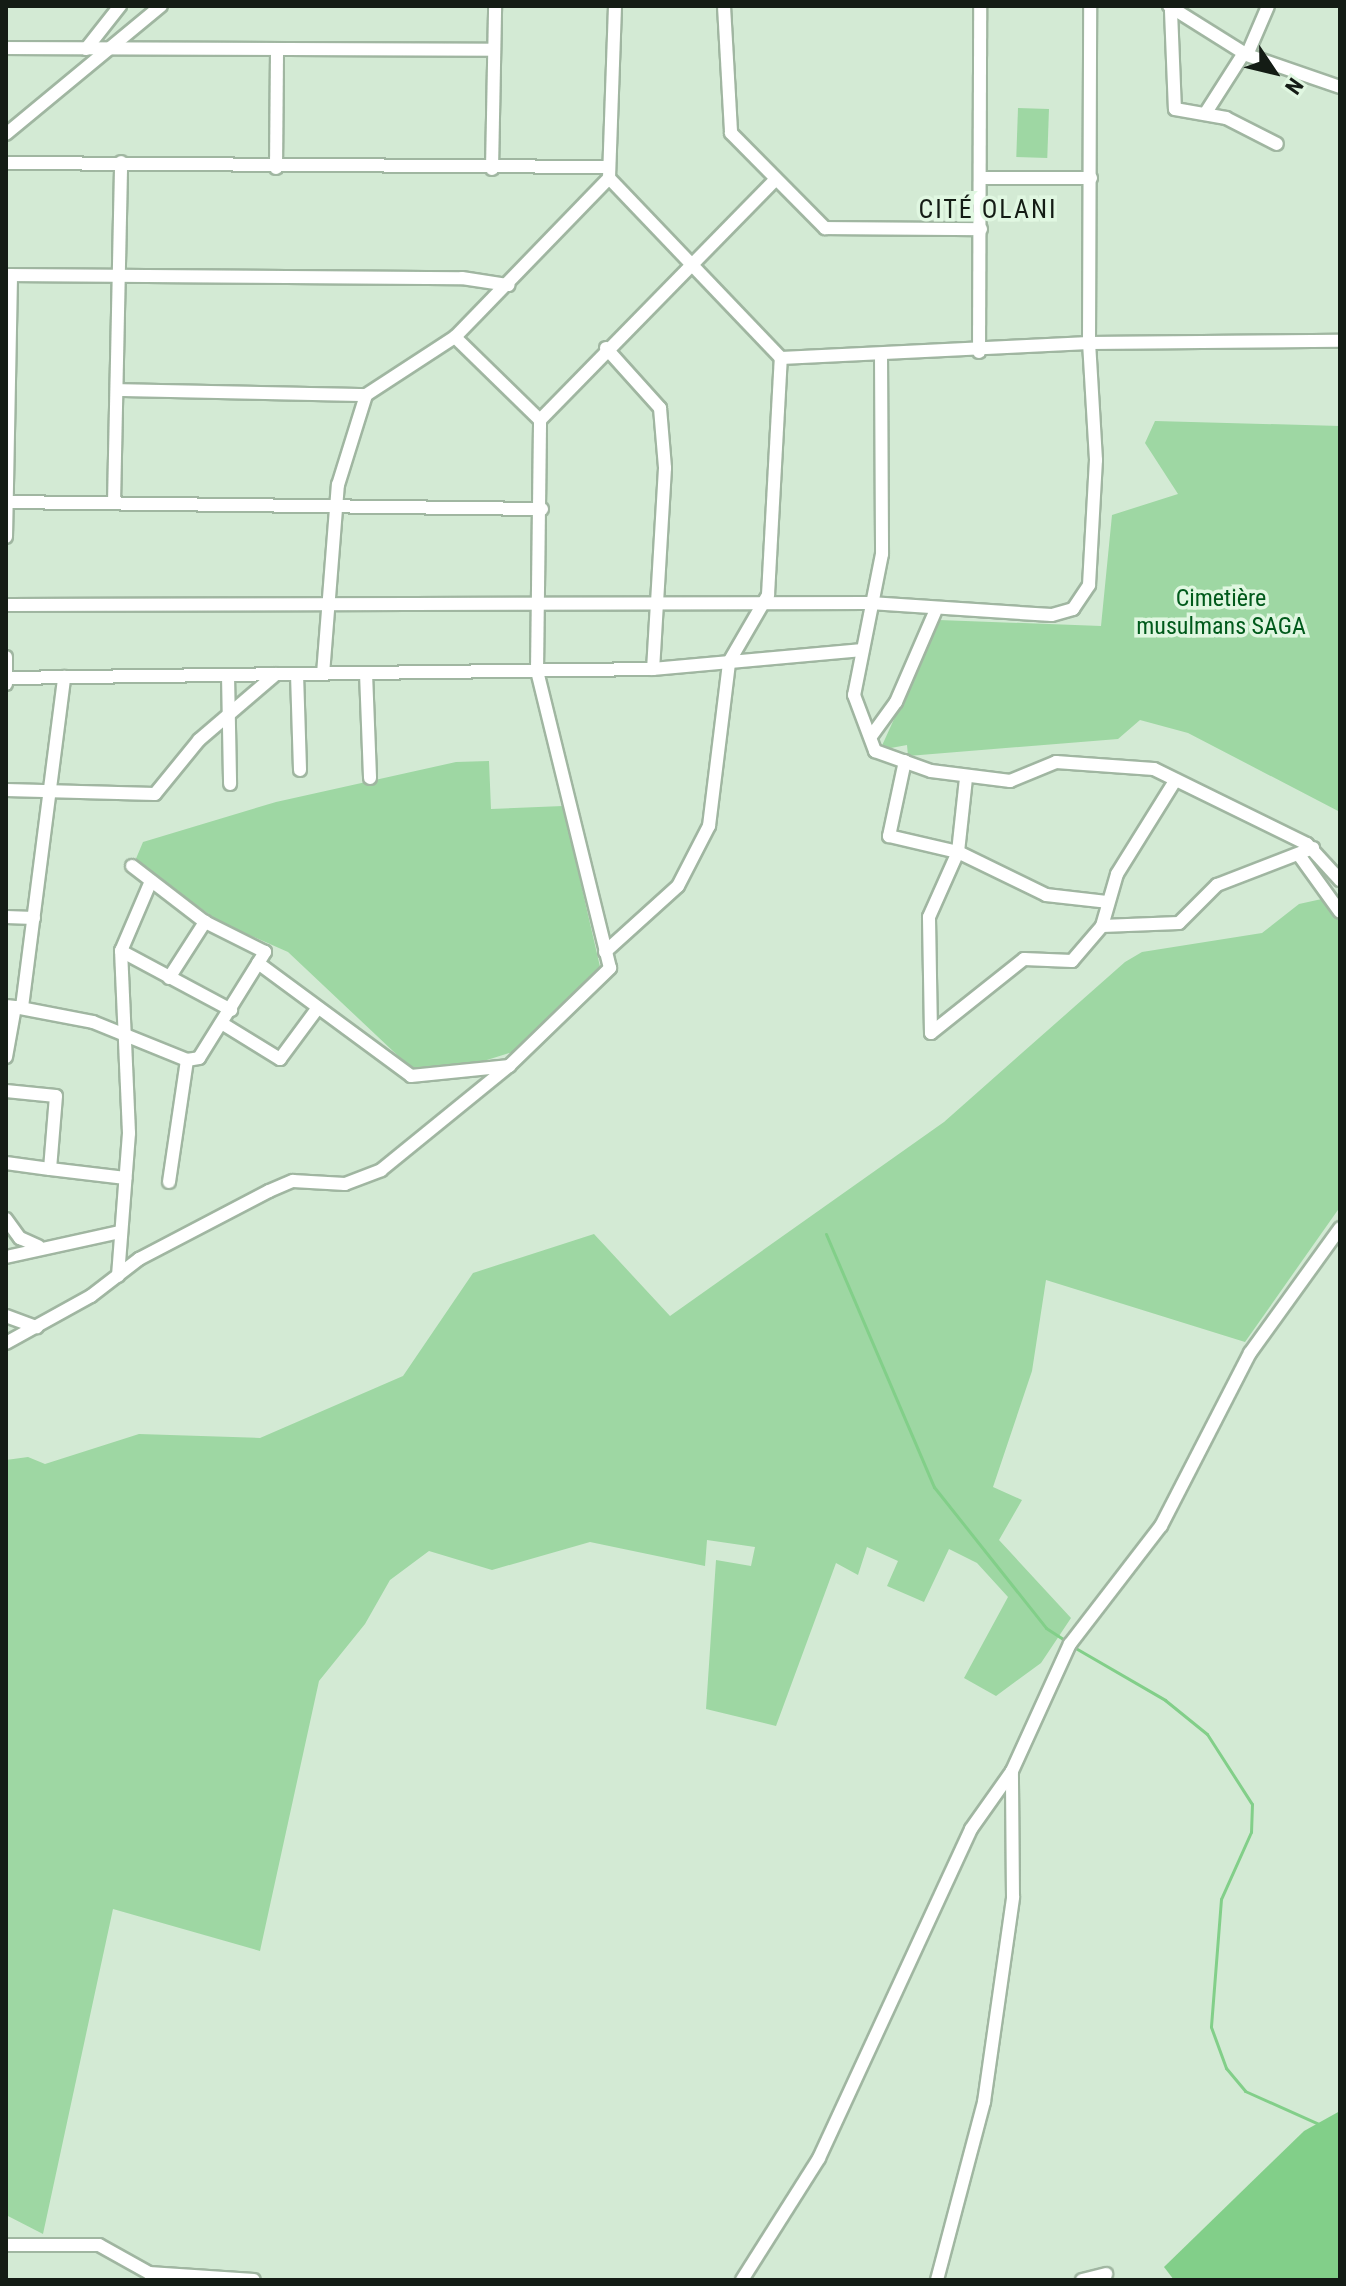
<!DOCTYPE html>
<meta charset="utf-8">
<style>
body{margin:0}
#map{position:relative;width:1346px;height:2286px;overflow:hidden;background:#d3ead4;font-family:"Roboto Condensed",sans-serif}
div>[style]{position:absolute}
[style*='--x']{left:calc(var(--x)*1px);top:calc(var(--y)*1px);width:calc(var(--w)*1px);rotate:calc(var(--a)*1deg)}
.green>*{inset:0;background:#9ed7a3;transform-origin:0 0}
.water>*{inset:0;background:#82cf89}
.stream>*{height:3px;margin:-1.5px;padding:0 1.5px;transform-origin:1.5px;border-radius:1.5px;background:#82cf89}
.roads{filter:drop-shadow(2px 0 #a0b6a1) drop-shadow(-2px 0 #a0b6a1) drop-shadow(0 2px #a0b6a1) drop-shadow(0 -2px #a0b6a1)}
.minor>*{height:12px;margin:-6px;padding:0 6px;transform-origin:6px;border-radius:6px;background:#fff}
span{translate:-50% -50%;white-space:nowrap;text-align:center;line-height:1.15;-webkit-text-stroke:7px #e0f7e1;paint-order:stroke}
.park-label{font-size:24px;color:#005a1b}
.neighbourhood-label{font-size:26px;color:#141c15;letter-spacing:2px}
.frame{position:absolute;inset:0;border:8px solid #141c15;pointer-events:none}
.north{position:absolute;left:1234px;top:32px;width:80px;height:80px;-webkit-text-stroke:6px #e0f7e1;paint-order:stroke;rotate:125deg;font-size:22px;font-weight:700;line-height:32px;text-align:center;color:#141c15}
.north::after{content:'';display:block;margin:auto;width:28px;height:36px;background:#141c15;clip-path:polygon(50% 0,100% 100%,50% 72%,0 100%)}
</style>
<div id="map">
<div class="green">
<i style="left:1018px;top:108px;width:31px;height:49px;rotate:2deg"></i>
<i style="clip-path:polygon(1155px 421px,1340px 426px,1340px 812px,1188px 733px,1140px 720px,1118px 739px,908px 756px,907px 745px,880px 750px,939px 620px,1101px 626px,1112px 515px,1178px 494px,1145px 443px)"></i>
<i style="clip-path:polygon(489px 761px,491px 809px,563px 806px,601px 971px,516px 1051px,471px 1065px,412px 1069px,288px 952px,220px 922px,135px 861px,143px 842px,276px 802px,456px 762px)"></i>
<i style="clip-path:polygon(1340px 895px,1340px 1207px,1245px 1342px,1046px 1280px,1032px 1371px,993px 1487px,1022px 1500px,999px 1540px,1071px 1618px,1041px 1663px,996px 1696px,964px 1678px,1008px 1597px,977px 1563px,949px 1549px,924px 1602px,887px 1586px,898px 1561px,867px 1547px,858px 1575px,836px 1563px,776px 1726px,706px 1709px,716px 1560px,751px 1566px,755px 1547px,707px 1540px,705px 1566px,590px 1542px,492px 1570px,429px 1551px,390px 1580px,365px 1624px,319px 1681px,260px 1951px,113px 1909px,43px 2234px,6px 2215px,6px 1460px,28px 1457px,45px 1464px,139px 1434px,260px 1438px,403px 1376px,473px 1273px,594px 1234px,670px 1316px,944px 1122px,1125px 962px,1142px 952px,1262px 933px,1299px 904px)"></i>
</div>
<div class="water">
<i style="clip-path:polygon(1340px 2111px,1340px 2280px,1174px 2280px,1164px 2267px,1304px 2131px)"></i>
</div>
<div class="stream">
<i style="--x:826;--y:1234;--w:275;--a:66.9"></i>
<i style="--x:934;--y:1487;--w:180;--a:51.5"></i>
<i style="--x:1046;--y:1628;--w:24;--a:33"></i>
<i style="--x:1072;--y:1646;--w:108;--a:30.1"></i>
<i style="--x:1165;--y:1700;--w:54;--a:39"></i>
<i style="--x:1207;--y:1734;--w:83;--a:57.3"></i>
<i style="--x:1252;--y:1804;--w:28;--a:92"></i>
<i style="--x:1251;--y:1832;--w:73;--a:114.1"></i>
<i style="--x:1221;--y:1899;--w:128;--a:94.5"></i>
<i style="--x:1211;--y:2027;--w:44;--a:69.9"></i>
<i style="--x:1226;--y:2068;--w:30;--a:50"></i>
<i style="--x:1245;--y:2091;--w:83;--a:24.1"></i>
</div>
<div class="roads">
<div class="minor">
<i style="--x:724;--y:6;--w:127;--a:86.8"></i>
<i style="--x:731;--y:133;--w:134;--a:45.3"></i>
<i style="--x:825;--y:228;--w:156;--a:0.4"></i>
<i style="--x:1169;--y:6;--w:92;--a:32.1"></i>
<i style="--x:1247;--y:55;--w:98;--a:19"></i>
<i style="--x:1171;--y:11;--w:98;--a:87.7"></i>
<i style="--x:1175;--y:109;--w:52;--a:10"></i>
<i style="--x:1226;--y:118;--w:57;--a:27"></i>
<i style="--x:6;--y:48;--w:488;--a:0.2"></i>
<i style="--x:86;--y:49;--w:55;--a:-51.7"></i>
<i style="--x:1247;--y:55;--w:53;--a:-66.8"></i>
<i style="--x:1205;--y:114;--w:72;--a:-57.4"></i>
<i style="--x:6;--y:134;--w:201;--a:-39.6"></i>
<i style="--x:6;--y:163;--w:603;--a:0.38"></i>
<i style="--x:276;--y:168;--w:116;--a:-89.5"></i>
<i style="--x:492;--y:169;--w:163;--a:-88.9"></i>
<i style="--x:980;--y:178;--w:111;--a:0"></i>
<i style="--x:6;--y:275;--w:456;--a:0.4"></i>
<i style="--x:462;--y:278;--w:47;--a:8.7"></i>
<i style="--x:606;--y:348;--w:81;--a:48"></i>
<i style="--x:660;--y:408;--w:60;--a:85.2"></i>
<i style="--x:665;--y:468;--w:201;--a:93.4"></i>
<i style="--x:979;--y:352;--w:346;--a:-89.8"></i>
<i style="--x:881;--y:354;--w:200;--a:89.7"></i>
<i style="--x:882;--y:554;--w:144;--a:101.2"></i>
<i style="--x:854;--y:695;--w:60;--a:69.4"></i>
<i style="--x:875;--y:751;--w:59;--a:19.7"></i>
<i style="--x:931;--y:771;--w:80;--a:7.2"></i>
<i style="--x:1010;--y:781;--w:50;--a:-22.4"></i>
<i style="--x:1056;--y:762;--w:98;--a:4.1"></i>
<i style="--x:1154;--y:769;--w:170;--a:26.1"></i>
<i style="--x:1307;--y:844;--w:49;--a:47.5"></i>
<i style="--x:781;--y:358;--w:308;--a:-2.8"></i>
<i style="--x:1089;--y:343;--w:251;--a:-0.5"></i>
<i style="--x:117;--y:390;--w:249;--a:1.2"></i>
<i style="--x:366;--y:395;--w:106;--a:-33.1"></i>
<i style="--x:455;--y:337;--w:221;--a:-45.9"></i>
<i style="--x:609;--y:178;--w:172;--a:-88"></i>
<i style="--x:540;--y:420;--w:333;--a:-45.6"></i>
<i style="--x:6;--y:502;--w:536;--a:0.75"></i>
<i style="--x:114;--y:503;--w:341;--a:-88.8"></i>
<i style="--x:6;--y:537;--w:262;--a:-88.9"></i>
<i style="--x:6;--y:605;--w:864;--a:-0.13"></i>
<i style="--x:870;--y:603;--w:182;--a:3.8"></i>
<i style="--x:1052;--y:615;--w:22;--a:-16"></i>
<i style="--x:1073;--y:609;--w:29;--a:-56"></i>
<i style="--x:1089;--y:585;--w:125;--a:-86.8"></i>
<i style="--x:1096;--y:460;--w:117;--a:-93.4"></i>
<i style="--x:1089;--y:343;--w:337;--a:-89.8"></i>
<i style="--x:6;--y:657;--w:27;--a:90"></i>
<i style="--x:366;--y:673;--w:105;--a:87.8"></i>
<i style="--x:297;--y:674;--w:96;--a:88.2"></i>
<i style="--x:323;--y:674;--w:190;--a:-85.5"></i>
<i style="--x:338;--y:485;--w:94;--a:-72.7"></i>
<i style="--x:228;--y:675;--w:109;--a:88.9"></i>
<i style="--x:6;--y:678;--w:647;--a:-0.8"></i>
<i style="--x:653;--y:669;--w:210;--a:-5.2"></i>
<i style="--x:872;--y:735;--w:41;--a:-54"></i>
<i style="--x:896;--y:702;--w:98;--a:-66.6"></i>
<i style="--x:905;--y:761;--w:77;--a:102"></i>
<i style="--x:889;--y:836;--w:71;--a:13.1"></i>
<i style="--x:958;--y:852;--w:98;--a:26"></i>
<i style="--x:1046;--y:895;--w:61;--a:6.5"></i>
<i style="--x:6;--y:790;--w:149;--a:1.5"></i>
<i style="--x:155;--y:794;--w:70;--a:-50.8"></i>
<i style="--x:199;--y:740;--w:101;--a:-40.6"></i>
<i style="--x:1299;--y:855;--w:70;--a:54.3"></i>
<i style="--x:151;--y:881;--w:76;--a:113.2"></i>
<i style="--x:121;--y:951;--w:125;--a:28.2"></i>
<i style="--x:6;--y:917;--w:28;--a:2"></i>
<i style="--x:1102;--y:926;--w:77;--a:-2.2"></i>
<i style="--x:1179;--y:923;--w:54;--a:-45"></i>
<i style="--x:1217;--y:885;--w:103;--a:-21.1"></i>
<i style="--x:605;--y:952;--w:98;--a:-42.1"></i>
<i style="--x:678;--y:886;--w:68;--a:-62.7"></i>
<i style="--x:709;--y:826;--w:165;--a:-83"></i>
<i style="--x:729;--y:662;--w:78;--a:-59.8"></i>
<i style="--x:768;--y:595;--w:237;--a:-86.9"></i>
<i style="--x:781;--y:358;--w:249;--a:-133.7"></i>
<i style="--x:258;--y:963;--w:190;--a:36.4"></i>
<i style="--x:411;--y:1076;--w:99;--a:-5.8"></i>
<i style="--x:169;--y:978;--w:67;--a:-57.3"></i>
<i style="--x:6;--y:1006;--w:9;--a:6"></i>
<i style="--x:15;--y:1007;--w:51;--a:100.2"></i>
<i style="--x:15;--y:1007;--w:79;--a:10.9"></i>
<i style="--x:93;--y:1022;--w:101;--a:22"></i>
<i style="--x:187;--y:1060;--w:12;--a:-9"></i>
<i style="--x:199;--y:1058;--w:125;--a:-58.1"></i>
<i style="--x:265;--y:952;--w:67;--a:-153.4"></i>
<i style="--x:205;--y:922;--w:92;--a:-142.5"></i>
<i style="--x:22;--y:1007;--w:333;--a:-82.7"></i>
<i style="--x:223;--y:1024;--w:67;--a:31.6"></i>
<i style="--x:280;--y:1059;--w:62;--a:-53.5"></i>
<i style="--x:931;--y:1033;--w:119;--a:-38.5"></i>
<i style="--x:1024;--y:959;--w:48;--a:2.4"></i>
<i style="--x:1072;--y:961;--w:46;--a:-49.4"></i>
<i style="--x:1102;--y:926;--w:54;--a:-73.9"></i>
<i style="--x:1117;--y:874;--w:110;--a:-58.1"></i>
<i style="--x:931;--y:1033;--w:116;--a:-91"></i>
<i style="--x:929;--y:917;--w:71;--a:-66"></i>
<i style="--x:958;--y:852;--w:74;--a:-83.8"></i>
<i style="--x:6;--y:1091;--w:50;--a:5.7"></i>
<i style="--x:56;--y:1096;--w:73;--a:94.7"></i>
<i style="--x:50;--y:1169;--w:76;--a:6.8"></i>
<i style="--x:6;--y:1163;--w:44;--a:7.8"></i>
<i style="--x:169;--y:1182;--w:123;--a:-81.6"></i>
<i style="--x:6;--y:1219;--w:24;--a:54"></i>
<i style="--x:20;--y:1238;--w:20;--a:24"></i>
<i style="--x:6;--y:1257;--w:117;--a:-12.4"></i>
<i style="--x:118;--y:1276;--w:143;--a:-85.6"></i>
<i style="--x:129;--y:1133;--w:182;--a:-92.5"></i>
<i style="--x:6;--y:1316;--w:33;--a:20"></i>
<i style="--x:6;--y:1343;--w:97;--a:-28.9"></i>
<i style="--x:91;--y:1296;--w:61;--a:-37.6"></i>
<i style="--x:139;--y:1259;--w:147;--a:-27.6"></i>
<i style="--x:269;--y:1191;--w:26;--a:-23"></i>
<i style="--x:293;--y:1181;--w:52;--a:3.3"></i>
<i style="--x:345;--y:1184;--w:39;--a:-21"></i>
<i style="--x:381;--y:1170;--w:165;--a:-39.1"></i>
<i style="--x:509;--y:1066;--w:141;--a:-44.1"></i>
<i style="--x:610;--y:968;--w:306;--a:-103.8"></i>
<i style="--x:537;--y:671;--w:251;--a:-89.3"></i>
<i style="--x:540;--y:420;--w:119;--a:-135.7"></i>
<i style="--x:6;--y:2245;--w:93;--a:0"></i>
<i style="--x:99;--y:2245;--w:57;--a:29.2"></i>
<i style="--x:149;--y:2273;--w:105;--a:3.8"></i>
<i style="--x:742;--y:2280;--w:144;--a:-57.7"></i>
<i style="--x:819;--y:2158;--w:362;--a:-65.2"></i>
<i style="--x:971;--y:1829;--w:71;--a:-54.7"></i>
<i style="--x:1012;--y:1771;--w:140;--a:-65.5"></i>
<i style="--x:1070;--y:1644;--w:149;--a:-52.4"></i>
<i style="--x:1161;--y:1526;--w:195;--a:-62.8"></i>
<i style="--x:1250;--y:1353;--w:154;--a:-54.2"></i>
<i style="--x:937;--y:2280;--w:184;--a:-75.2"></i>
<i style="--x:984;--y:2102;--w:207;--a:-81.9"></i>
<i style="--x:1013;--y:1897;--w:126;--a:-90.5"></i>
<i style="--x:1082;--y:2280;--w:25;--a:-14"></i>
</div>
</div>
<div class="park-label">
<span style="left:1221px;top:613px">Cimetière<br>musulmans SAGA</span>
</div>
<div class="neighbourhood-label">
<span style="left:988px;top:210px">CITÉ OLANI</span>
</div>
<div class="frame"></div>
<div class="north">N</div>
</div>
